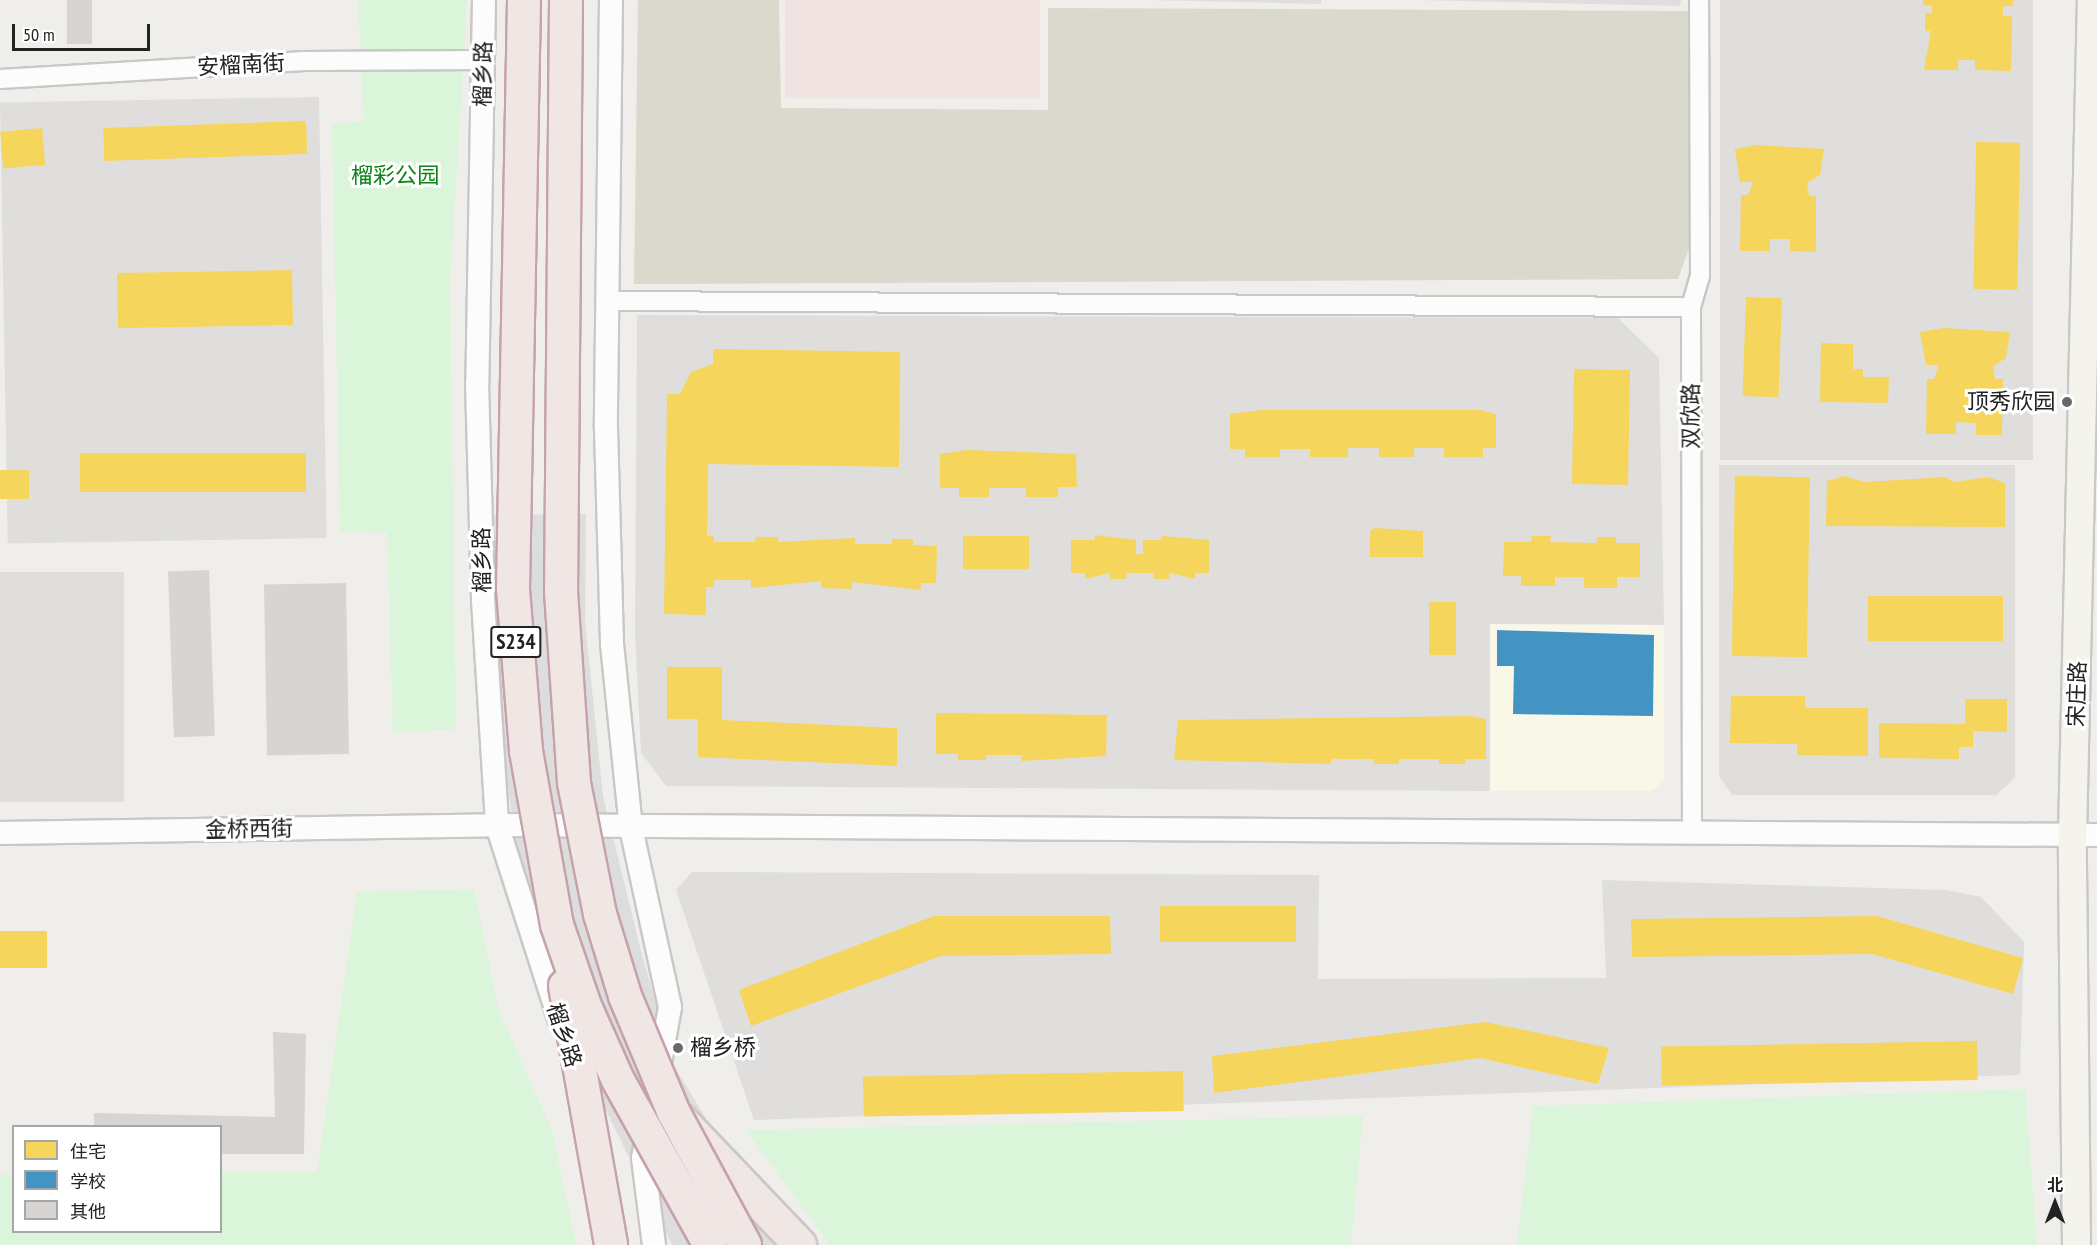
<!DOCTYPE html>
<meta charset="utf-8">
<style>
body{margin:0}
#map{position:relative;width:2097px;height:1245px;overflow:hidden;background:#f0eeeb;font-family:"PT Sans Narrow","Noto Sans SC",sans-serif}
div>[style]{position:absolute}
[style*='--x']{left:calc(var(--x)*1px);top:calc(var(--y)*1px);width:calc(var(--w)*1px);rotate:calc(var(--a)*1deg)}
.residential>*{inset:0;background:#dfdedc;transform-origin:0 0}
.commercial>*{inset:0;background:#f1e3e1;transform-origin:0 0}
.education>*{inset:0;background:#f8f7e8}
.construction>*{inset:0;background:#d9d9cd}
.park>*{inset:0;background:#daf5da}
.pier>*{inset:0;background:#dedddd}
.homes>*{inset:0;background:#f6d55c;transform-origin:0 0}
.schools>*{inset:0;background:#4393c3}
.building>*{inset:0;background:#d7d4d2;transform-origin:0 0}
.roads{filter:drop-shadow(2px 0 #c9c8c7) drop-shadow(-2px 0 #c9c8c7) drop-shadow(0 2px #c9c8c7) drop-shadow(0 -2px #c9c8c7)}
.minor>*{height:18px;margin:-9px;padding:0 9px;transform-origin:9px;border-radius:9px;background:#fdfcfc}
.tertiary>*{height:22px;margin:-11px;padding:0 11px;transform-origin:11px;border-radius:11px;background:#fdfcfc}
.secondary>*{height:27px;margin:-13.5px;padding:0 13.5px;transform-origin:13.5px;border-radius:13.5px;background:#f4f4ed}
.trunk>*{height:32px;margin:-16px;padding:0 16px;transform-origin:16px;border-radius:16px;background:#f0e6e4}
.bridges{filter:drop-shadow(2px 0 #c5a2ac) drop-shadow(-2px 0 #c5a2ac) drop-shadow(0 2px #c5a2ac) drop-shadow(0 -2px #c5a2ac)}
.trunk-bridge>*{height:32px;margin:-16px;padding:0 16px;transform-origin:16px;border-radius:16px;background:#f0e6e4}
.dots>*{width:16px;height:16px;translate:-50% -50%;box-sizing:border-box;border:3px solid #fff;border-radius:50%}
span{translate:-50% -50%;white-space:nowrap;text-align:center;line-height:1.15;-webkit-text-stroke:6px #fff;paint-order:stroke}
.shield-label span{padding:2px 4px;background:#fff;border:2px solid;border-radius:4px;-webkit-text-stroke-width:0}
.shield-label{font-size:21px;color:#222;font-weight:700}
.street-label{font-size:22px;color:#222}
.park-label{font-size:22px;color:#0c8416}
.poi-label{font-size:22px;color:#222}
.right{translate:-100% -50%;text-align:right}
.left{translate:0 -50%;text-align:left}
.legend{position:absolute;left:12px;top:1125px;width:210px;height:108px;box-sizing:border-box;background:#fff;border:2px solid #a7a7a7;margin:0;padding:8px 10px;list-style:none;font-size:18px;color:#222}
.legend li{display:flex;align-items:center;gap:12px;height:30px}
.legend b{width:30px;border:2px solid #a7a7a7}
.north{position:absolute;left:2025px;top:1173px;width:60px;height:60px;-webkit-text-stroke:4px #fff;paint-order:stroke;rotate:0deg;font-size:16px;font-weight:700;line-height:24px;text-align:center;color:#222}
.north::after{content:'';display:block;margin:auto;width:21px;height:27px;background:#222;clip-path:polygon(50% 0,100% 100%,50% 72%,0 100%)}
.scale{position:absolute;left:12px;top:24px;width:138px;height:27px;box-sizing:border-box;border:3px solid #222;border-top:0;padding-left:8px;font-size:18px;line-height:21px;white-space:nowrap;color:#222;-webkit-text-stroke:4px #fff;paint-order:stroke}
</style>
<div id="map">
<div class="residential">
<i style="clip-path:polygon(1147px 0,1321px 0,1321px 4px)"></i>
<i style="clip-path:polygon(1415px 0,1681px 0,1680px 6px)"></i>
<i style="left:1720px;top:0;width:313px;height:460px"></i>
<i style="left:319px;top:97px;width:441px;height:319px;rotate:89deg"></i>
<i style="clip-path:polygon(637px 315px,1618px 318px,1659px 358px,1664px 625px,1490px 624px,1490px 791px,666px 786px,641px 753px,635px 636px)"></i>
<i style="clip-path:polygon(1719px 465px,2015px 465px,2015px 778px,1996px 795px,1732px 795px,1719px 776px)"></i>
<i style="left:0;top:572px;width:124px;height:230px"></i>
<i style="clip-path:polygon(692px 872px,1319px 875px,1318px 979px,1606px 978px,1602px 880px,1946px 890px,1981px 897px,2024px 942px,2020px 1075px,754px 1120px,676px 890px)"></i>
</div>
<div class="commercial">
<i style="left:785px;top:0;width:255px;height:98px"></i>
</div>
<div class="education">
<i style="clip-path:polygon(1490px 624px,1664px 625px,1664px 779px,1652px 791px,1490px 791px)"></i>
</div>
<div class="construction">
<i style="clip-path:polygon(638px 0,779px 0,781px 108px,1048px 110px,1048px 8px,1690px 11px,1691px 243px,1678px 279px,634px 284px)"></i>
</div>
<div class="park">
<i style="clip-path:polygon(358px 0,467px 0,450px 284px,456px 729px,393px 733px,387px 533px,340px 531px,332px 123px,364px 122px)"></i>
<i style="clip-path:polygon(474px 889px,498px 1009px,552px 1130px,576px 1245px,0 1245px,0 1175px,13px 1174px,14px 1232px,220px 1232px,221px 1172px,317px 1172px,357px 892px)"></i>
<i style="clip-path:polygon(2025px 1089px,2037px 1245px,1517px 1245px,1533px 1106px)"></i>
<i style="clip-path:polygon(1363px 1116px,1351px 1245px,830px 1245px,746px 1130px)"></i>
</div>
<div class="pier">
<i style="clip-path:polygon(586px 514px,585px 621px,603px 796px,642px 955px,674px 1066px,783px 1245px,672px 1245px,596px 1090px,577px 1118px,521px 877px,504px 762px,490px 637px,490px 515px)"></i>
</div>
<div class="homes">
<i style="clip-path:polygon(1923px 0,2013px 0,2013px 6px,2003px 6px,2003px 16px,2012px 16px,2011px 71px,1975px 70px,1975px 60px,1958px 60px,1958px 70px,1924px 70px,1931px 31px,1925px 31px,1925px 13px,1932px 13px,1932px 5px,1923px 5px)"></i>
<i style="left:306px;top:121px;width:33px;height:203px;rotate:88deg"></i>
<i style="left:42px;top:128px;width:37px;height:42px;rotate:85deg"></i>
<i style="left:1976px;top:142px;width:44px;height:147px;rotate:1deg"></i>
<i style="clip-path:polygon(1757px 145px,1824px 149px,1820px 175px,1807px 183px,1809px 196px,1816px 196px,1816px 252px,1790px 251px,1790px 239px,1770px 239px,1770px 251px,1740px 251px,1741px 195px,1748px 195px,1753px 182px,1740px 182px,1735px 149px)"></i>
<i style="left:292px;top:270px;width:55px;height:175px;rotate:89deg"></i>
<i style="left:1746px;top:297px;width:36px;height:99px;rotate:2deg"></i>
<i style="clip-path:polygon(1943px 328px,2010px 332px,2006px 358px,1993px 366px,1995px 379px,2003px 379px,2002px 435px,1976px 435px,1976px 423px,1956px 422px,1956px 434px,1926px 434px,1927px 379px,1934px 379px,1939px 365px,1926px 365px,1920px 332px)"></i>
<i style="clip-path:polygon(1821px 343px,1853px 344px,1853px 369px,1863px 369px,1863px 377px,1889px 377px,1888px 403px,1820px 402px)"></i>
<i style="clip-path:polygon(713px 349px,900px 352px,899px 467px,708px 464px,707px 536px,714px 536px,714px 542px,755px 542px,755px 537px,778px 537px,778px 542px,855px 538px,855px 544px,892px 544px,892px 539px,913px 539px,913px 545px,937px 546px,936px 583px,921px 583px,921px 590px,852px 582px,852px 589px,821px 588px,821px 581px,751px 588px,751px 580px,714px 580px,714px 587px,706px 587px,706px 615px,664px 614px,667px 394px,680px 394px,691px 372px,713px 364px)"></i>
<i style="left:1574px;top:369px;width:56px;height:115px;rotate:1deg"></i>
<i style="clip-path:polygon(1261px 410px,1480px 410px,1496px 414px,1496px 448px,1483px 448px,1483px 457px,1444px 457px,1444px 448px,1414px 448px,1414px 457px,1379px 457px,1379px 448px,1348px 448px,1348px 457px,1310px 457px,1310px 449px,1280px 449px,1280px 457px,1245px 457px,1245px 449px,1230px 449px,1230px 414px)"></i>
<i style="clip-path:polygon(967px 450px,1076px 454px,1077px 487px,1058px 487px,1058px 497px,1026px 497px,1026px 488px,989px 488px,989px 497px,959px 497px,959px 488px,940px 488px,940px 454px)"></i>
<i style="left:306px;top:453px;width:39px;height:226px;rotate:90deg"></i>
<i style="left:29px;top:470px;width:29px;height:29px;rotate:90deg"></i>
<i style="left:1735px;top:476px;width:75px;height:180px;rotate:1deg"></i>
<i style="clip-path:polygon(1844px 476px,1865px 482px,1945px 477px,1954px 482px,1988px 477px,2005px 483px,2005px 527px,1826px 526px,1827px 481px)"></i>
<i style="clip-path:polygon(1375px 528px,1423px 531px,1423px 557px,1370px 557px,1370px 531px)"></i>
<i style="clip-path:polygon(1095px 535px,1136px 540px,1136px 554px,1143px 554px,1143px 540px,1162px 540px,1162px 536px,1209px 540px,1209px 573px,1195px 573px,1195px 579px,1169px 573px,1169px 579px,1153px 579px,1153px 573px,1126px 573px,1126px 579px,1110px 579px,1110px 573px,1085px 579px,1085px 573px,1071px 573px,1071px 540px,1095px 540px)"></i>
<i style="left:963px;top:536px;width:66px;height:33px"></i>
<i style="clip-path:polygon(1532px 536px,1551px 536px,1550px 542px,1597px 543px,1597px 537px,1616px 537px,1616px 543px,1640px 543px,1640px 577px,1617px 577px,1617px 588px,1584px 588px,1584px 577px,1555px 577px,1555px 586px,1521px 586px,1521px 576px,1503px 576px,1504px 542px,1531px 542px)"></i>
<i style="left:1868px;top:596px;width:135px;height:45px"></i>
<i style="left:1429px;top:602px;width:27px;height:53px"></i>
<i style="clip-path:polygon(667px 667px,722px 667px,722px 720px,897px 728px,897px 766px,698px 757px,698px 719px,667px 719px)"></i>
<i style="clip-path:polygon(1731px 696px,1805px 696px,1805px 708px,1868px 708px,1868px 756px,1797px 755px,1797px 744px,1730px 743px)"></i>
<i style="clip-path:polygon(1965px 699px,2007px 699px,2007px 732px,1973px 731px,1973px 747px,1959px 747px,1959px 759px,1879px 758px,1879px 723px,1965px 724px)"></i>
<i style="clip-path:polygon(936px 713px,1107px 715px,1106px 756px,1021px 761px,1022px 755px,986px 755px,986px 760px,958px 760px,958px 754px,936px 754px)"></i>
<i style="clip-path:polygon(1470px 716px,1486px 719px,1486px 759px,1465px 759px,1465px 764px,1439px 764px,1439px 759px,1399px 759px,1399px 764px,1374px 764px,1374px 759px,1331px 759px,1331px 764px,1174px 760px,1178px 720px)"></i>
<i style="left:1160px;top:906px;width:136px;height:36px"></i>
<i style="clip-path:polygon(934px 916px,1110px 916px,1111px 954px,941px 956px,751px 1026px,739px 990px)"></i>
<i style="clip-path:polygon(1877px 916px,2023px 958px,2013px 994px,1872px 954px,1632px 957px,1631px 919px)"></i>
<i style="left:0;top:931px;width:47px;height:37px"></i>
<i style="clip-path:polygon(1486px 1022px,1609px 1048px,1598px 1084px,1480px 1058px,1214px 1093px,1212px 1056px)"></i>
<i style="left:1977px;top:1041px;width:39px;height:316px;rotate:89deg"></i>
<i style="left:1183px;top:1071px;width:40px;height:320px;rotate:89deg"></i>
</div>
<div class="schools">
<i style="clip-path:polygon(1497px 630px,1654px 635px,1653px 716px,1513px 714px,1514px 666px,1497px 666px)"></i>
</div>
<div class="building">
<i style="left:67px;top:0;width:25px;height:44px"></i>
<i style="left:209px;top:570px;width:166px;height:41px;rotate:88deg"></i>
<i style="left:346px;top:583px;width:171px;height:82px;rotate:89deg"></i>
<i style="clip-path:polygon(273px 1032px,306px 1034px,304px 1154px,220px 1154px,220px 1126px,94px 1126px,94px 1113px,275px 1117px)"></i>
</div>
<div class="roads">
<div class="minor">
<i style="--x:0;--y:79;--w:305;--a:-3.4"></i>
<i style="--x:304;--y:61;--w:179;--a:-0.3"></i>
<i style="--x:608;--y:301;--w:1083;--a:0.32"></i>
<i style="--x:1692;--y:833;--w:526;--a:-90.11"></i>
<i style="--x:1691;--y:307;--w:32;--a:-74"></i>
<i style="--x:1700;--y:276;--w:276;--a:-90.2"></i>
</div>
<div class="tertiary">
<i style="--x:484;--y:0;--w:383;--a:91"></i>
<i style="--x:477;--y:383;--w:217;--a:88.4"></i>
<i style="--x:483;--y:600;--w:225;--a:86.4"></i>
<i style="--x:497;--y:825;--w:203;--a:72.2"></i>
<i style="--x:611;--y:0;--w:428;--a:90.7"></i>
<i style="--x:606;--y:428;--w:216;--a:88.4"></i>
<i style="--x:612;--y:644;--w:185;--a:84.1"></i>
<i style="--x:631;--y:828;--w:183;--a:77.7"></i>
<i style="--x:670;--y:1007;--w:153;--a:100.1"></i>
<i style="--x:643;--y:1158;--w:88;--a:82.8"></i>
<i style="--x:0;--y:833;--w:497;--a:-0.9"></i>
<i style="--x:497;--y:825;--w:1600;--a:0.36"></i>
</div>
<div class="secondary">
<i style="--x:2076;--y:1245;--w:410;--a:-90.6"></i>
<i style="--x:2072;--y:835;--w:835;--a:-88.7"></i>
</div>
<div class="trunk">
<i style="--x:681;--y:1120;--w:173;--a:46.4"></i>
</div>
</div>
<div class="bridges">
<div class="trunk-bridge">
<i style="--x:524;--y:0;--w:589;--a:91.07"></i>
<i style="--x:513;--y:589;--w:163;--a:85.4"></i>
<i style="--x:526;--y:751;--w:177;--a:79.9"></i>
<i style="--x:557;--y:925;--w:86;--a:70.9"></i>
<i style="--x:585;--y:1006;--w:81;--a:66"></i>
<i style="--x:618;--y:1080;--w:189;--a:60.9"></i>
<i style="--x:566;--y:0;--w:592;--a:90.48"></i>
<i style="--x:561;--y:592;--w:191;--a:86.1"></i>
<i style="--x:574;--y:783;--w:134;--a:78.8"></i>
<i style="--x:600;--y:914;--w:86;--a:73"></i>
<i style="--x:625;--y:996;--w:127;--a:67.3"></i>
<i style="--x:674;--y:1113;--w:150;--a:61.7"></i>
<i style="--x:565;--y:986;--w:263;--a:79.9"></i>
</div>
</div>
<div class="dots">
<i style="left:2067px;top:402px;background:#6a6968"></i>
<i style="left:678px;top:1048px;background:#6a6968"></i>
</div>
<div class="shield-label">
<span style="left:516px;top:642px">S234</span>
</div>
<div class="street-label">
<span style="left:241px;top:65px;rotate:-3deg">安榴南街</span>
<span style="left:483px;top:74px;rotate:-89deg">榴乡路</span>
<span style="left:1691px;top:416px;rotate:-90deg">双欣路</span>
<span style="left:482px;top:560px;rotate:-91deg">榴乡路</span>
<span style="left:2077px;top:694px;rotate:-88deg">宋庄路</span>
<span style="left:249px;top:829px;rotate:-1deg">金桥西街</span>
<span style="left:564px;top:1035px;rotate:72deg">榴乡路</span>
</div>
<div class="park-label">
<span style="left:395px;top:176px">榴彩公园</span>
</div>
<div class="poi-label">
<span class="right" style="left:2055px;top:402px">顶秀欣园</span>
<span class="left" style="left:690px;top:1048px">榴乡桥</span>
</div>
<ul class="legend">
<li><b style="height:16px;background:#f6d55c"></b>住宅</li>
<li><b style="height:16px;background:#4393c3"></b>学校</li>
<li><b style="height:16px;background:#d7d4d2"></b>其他</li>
</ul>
<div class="north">北</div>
<div class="scale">50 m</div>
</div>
